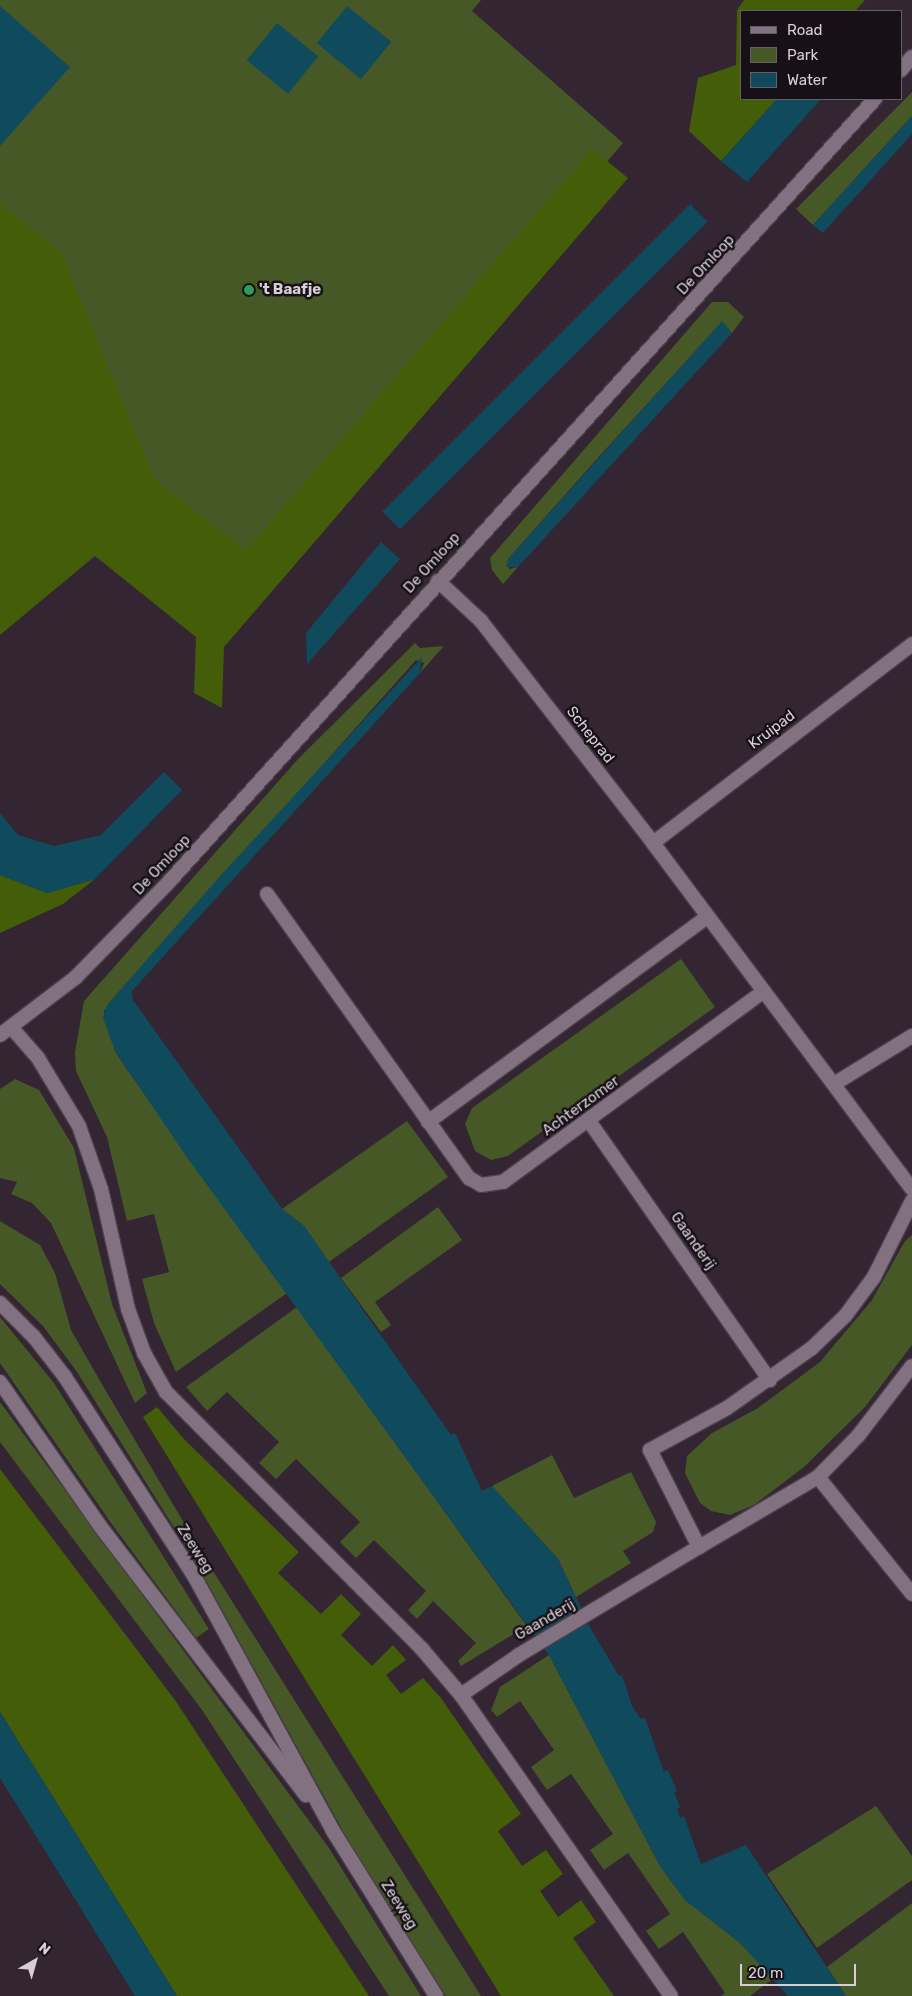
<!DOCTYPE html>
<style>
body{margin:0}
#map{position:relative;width:912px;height:1996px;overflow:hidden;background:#332532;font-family:Rubik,sans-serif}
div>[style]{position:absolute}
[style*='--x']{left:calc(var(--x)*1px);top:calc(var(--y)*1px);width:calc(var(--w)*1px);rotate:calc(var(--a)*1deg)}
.green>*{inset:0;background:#465826}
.forest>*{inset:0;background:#445d09}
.water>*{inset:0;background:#104b5d;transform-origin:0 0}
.roads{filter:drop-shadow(1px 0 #4b404b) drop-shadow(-1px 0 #4b404b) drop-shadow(0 1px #4b404b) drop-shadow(0 -1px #4b404b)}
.minor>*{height:14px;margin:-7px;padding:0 7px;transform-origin:7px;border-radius:7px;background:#827281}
.tertiary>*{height:14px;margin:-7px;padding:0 7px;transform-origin:7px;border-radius:7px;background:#827281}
.dots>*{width:14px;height:14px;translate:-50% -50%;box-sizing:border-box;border:2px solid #171117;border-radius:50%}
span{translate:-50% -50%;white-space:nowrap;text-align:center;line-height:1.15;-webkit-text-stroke:5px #171117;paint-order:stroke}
.street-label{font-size:15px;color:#d7ced6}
.poi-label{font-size:15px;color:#d7ced6;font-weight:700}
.left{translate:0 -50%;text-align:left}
.legend{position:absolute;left:740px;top:10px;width:162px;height:90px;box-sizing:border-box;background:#171117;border:1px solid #645d63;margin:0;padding:6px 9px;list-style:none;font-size:15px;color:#d7ced6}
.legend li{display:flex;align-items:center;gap:10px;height:25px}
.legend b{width:25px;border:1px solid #645d63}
.north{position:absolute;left:10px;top:1936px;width:50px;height:50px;-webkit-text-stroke:4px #171117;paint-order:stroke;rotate:38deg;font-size:14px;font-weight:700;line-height:20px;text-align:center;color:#d7ced6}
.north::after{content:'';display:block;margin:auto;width:18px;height:22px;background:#d7ced6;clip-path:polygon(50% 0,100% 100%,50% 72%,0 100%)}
.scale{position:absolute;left:740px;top:1964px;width:116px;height:22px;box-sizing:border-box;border:2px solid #d7ced6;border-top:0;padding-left:6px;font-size:15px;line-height:18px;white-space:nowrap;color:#d7ced6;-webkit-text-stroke:4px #171117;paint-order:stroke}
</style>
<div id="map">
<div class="green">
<i style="clip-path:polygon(0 0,481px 0,472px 11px,623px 143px,248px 581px,129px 489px,0 288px)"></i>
<i style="clip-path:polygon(912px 92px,912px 116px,813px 225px,796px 209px)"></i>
<i style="clip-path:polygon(712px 302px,728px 302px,744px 317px,732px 333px,722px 322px,596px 460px,508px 559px,509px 569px,518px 567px,503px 584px,492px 570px,490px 558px)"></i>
<i style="clip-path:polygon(415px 643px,420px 648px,444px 646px,420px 673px,424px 663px,416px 660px,104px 1011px,115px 1051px,126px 1068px,287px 1293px,176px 1372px,154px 1323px,142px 1279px,169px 1272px,154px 1214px,127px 1221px,107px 1137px,76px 1071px,75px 1052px,84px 1001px,299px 758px)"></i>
<i style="clip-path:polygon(681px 959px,715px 1007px,508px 1156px,491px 1160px,475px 1151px,465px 1124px,472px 1108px)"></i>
<i style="clip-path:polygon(15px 1079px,39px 1090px,74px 1148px,112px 1304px,147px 1393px,135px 1403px,51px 1223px,32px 1203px,11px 1194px,17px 1182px,0 1178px,0 1089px)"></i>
<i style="clip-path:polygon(407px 1121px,448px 1177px,329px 1262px,304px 1226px,282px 1209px)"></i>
<i style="clip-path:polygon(438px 1207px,462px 1240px,375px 1302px,391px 1325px,381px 1332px,341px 1278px)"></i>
<i style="clip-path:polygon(0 1221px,40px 1245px,55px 1273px,71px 1330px,103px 1386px,206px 1560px,481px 1996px,446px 1996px,349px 1842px,198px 1566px,77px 1372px,43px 1326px,0 1284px)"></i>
<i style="clip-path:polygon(912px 1235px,912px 1345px,865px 1407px,804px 1467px,754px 1505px,730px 1515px,711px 1511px,700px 1503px,685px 1473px,687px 1456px,712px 1433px,758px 1408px,820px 1362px,872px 1300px,905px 1241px)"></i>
<i style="clip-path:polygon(297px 1307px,527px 1626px,461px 1666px,458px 1661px,476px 1643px,433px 1601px,417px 1619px,408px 1610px,426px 1591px,374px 1540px,356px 1558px,340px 1542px,360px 1522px,296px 1459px,276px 1479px,259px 1463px,279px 1442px,227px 1392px,207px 1411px,186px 1387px)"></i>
<i style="clip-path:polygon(0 1317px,54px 1383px,209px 1629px,196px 1638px,111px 1523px,0 1363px)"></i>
<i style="clip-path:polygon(0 1402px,329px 1848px,421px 1996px,389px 1996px,202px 1710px,0 1442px)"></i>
<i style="clip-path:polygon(552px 1455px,574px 1498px,631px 1472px,656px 1522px,653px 1532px,623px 1551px,631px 1563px,576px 1597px,558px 1559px,492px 1486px)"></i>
<i style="clip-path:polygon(549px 1655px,660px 1866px,685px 1900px,740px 1943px,774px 1978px,750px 1996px,721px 1996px,725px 1993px,683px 1932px,659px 1949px,646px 1931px,670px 1914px,640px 1870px,628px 1853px,604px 1870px,590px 1850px,613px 1834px,571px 1774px,547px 1790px,531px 1767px,554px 1750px,520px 1701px,497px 1717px,491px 1710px,500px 1687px)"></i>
<i style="clip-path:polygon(876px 1806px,912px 1856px,912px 1880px,817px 1948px,767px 1874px)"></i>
<i style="clip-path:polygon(912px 1903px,912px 1996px,846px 1996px,827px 1967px)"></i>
</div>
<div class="forest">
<i style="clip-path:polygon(744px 0,865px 0,855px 11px,741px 11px,741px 99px,777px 99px,721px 161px,689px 131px,698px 78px,736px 65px,737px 10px)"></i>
<i style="clip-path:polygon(592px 149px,628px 178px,224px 647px,222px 708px,194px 693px,196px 637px,95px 556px,0 635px,0 203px,62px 253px,154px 479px,246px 550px)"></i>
<i style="clip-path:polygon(0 875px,47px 893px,95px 879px,63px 904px,0 933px)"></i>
<i style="clip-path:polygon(157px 1407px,184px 1439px,299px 1552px,278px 1573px,321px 1614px,341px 1594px,361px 1614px,341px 1635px,372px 1666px,393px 1645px,406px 1660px,386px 1675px,401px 1694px,423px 1678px,441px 1698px,521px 1814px,498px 1831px,522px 1866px,546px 1850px,563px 1874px,540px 1891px,558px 1917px,581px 1900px,596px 1922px,573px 1938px,614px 1996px,501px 1996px,143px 1417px)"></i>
<i style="clip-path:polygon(0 1469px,175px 1700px,369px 1996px,177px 1996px,0 1712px)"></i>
</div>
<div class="water">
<i style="clip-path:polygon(0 6px,70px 67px,0 146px)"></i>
<i style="left:347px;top:6px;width:57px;height:48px;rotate:39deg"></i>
<i style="left:277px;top:23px;width:53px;height:48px;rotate:39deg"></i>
<i style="clip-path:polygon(777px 99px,821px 99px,747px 182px,721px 161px)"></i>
<i style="clip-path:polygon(912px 116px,912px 134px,823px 233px,813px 225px)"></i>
<i style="left:690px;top:204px;width:25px;height:435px;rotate:45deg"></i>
<i style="clip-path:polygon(722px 321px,732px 333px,518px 567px,506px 567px,508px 559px)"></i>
<i style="clip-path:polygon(381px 542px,400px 559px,307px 664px,306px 633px)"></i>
<i style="clip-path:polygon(422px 657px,420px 673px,132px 991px,133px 1000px,282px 1209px,304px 1226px,451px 1435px,455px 1433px,482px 1491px,492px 1486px,558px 1559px,591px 1629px,619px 1676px,622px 1675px,632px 1706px,641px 1719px,645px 1718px,664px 1772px,668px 1770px,677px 1791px,674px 1792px,680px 1807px,677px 1809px,680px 1818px,684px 1816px,701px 1864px,746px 1845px,846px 1996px,788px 1996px,740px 1943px,685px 1900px,660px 1866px,549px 1655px,186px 1156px,115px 1051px,103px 1018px,107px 1005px,221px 875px)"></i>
<i style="clip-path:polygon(164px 772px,182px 790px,95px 879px,47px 893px,0 875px,0 813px,18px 835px,54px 846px,101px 835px)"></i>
<i style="clip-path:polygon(0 1712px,177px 1996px,135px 1996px,0 1778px)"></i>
</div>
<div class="roads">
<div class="minor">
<i style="--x:438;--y:581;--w:59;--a:42.9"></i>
<i style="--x:481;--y:621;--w:281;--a:52.2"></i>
<i style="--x:653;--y:843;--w:432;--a:53.2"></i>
<i style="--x:653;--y:843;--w:327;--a:-37.5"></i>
<i style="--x:267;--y:894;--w:349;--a:54.6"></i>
<i style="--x:469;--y:1178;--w:14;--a:30"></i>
<i style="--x:481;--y:1185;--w:22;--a:-8"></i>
<i style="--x:503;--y:1182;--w:322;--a:-36.2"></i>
<i style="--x:11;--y:1027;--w:41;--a:48.9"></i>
<i style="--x:38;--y:1058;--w:79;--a:58.9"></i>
<i style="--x:79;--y:1126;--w:67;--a:70.8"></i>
<i style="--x:101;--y:1189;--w:123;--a:77.3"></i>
<i style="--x:128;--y:1309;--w:47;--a:70"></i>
<i style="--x:144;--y:1353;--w:45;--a:60.6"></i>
<i style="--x:166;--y:1392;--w:363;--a:45.1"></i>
<i style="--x:422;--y:1649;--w:60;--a:49.7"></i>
<i style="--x:461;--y:1695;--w:367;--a:55.1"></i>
<i style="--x:834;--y:1084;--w:92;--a:-31.6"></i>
<i style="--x:589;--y:1121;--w:316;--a:55.1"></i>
<i style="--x:428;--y:1122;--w:346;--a:-36.3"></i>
<i style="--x:912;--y:1201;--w:85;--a:116.6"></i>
<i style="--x:874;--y:1277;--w:49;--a:126.6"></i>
<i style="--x:845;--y:1316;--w:46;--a:135.9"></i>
<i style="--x:812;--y:1348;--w:104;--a:144.8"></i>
<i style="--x:727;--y:1408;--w:88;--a:151.4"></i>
<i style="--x:650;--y:1450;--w:109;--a:63.2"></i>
<i style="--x:699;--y:1547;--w:138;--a:-30.5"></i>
<i style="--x:818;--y:1477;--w:57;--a:-45.7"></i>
<i style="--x:858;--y:1436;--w:88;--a:-52.4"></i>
<i style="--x:818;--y:1477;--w:150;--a:51.2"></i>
<i style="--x:461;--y:1695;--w:70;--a:-34.6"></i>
<i style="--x:519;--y:1655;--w:210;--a:-31"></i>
</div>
<div class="tertiary">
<i style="--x:901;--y:70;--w:17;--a:-50"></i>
<i style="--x:0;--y:1035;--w:96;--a:-37.3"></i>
<i style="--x:76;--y:977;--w:132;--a:-45.6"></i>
<i style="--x:168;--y:883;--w:1056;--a:-47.96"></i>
<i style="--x:0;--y:1303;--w:48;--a:45"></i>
<i style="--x:34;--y:1337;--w:51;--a:52.2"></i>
<i style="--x:65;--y:1377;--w:235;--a:57"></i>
<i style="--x:193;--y:1574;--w:293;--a:61.4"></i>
<i style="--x:333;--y:1831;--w:195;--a:58"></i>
<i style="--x:0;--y:1382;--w:175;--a:55.2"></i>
<i style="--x:100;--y:1526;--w:339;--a:52.6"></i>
</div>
</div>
<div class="dots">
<i style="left:249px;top:290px;background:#2e9e5b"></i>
</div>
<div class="street-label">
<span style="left:706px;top:265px;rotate:-47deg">De Omloop</span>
<span style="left:432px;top:563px;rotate:-48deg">De Omloop</span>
<span style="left:772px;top:730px;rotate:-37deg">Kruipad</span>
<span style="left:590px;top:735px;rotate:52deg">Scheprad</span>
<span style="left:162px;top:865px;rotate:-47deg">De Omloop</span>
<span style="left:581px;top:1106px;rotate:-36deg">Achterzomer</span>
<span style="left:693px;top:1241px;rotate:55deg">Gaanderij</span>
<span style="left:195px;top:1549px;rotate:58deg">Zeeweg</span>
<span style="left:545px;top:1620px;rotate:-30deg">Gaanderij</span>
<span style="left:399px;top:1905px;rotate:58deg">Zeeweg</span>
</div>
<div class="poi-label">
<span class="left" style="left:259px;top:290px">'t Baafje</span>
</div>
<ul class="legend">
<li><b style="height:6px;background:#827281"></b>Road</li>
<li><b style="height:14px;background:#465826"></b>Park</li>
<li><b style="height:14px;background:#104b5d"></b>Water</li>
</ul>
<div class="north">N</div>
<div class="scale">20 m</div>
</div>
